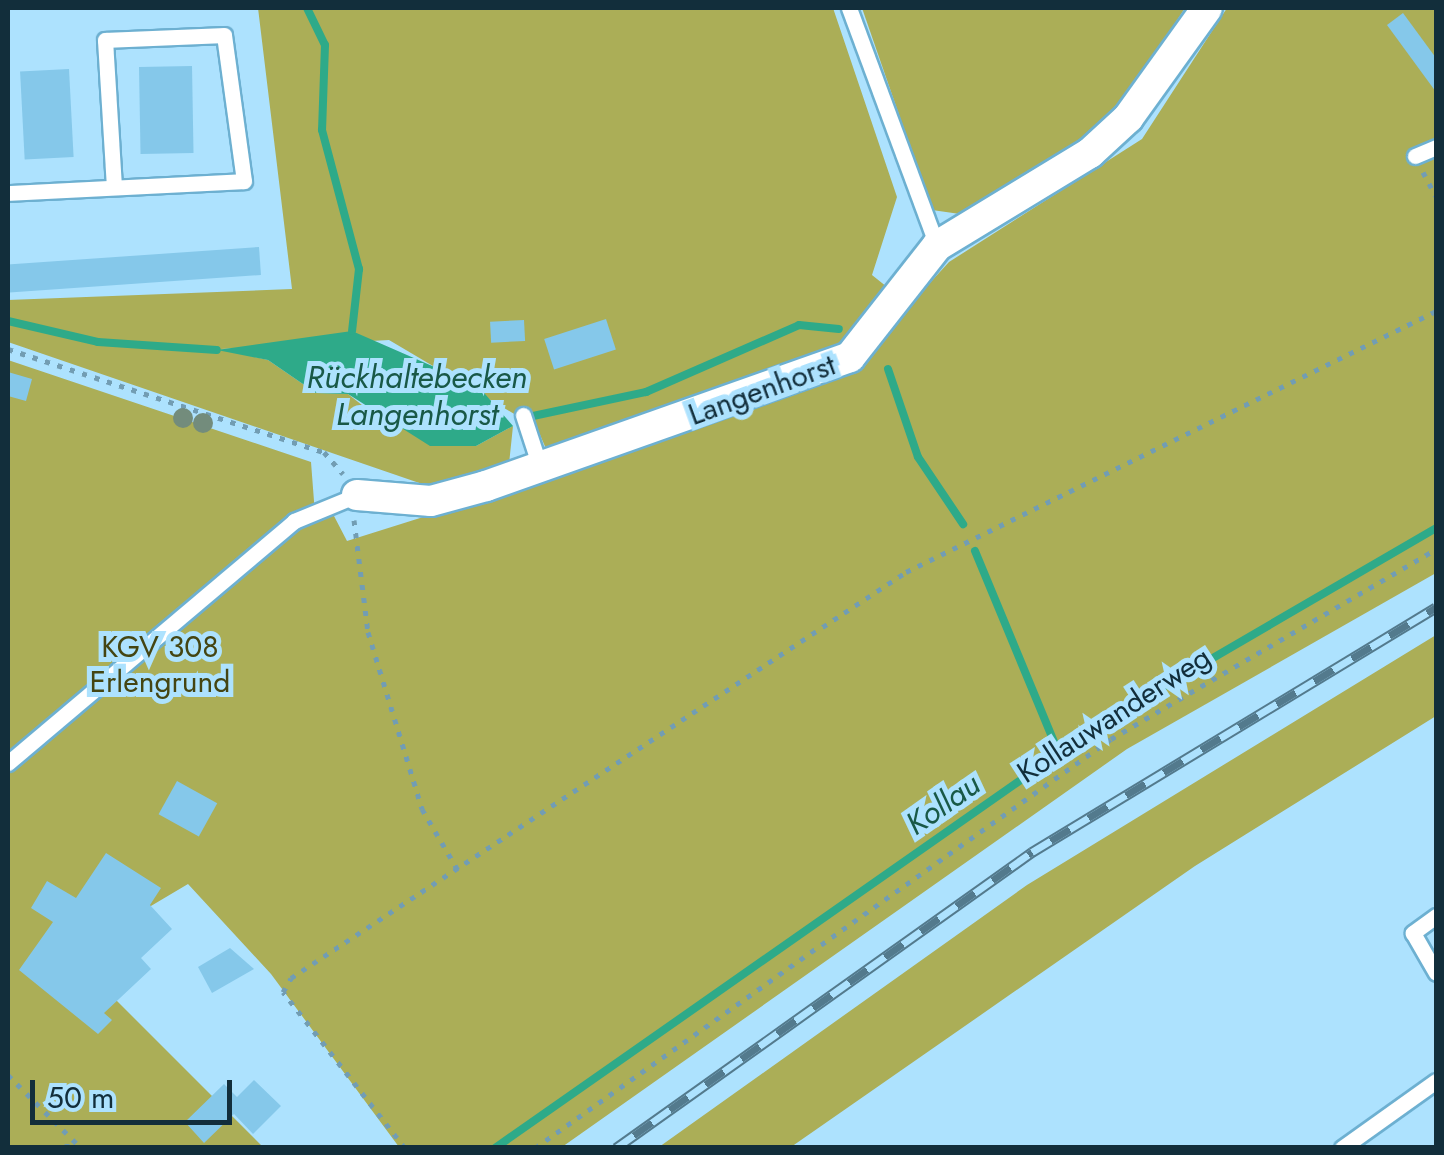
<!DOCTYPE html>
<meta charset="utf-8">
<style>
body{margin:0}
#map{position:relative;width:1444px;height:1155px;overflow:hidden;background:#ade2fe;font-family:Jost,sans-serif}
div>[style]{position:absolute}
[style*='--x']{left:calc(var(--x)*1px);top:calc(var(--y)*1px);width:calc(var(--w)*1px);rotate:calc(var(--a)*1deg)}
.green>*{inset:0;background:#abae57}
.water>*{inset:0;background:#2eaa89}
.stream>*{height:8px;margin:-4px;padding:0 4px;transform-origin:4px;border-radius:4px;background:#2eaa89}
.building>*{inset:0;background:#85c8ea;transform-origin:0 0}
.path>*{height:5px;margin-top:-2.5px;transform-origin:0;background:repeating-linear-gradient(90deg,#729db3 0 5px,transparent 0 13px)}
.roads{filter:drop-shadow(2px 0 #6db0d1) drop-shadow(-2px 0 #6db0d1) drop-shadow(0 2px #6db0d1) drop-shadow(0 -2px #6db0d1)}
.service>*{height:15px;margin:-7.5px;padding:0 7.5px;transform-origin:7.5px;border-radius:7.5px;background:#fff}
.minor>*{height:30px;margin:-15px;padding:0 15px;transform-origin:15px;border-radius:15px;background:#fff}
.rail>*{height:11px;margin-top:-5.5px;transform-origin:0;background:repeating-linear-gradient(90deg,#ade2fe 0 22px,#537a8d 0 44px);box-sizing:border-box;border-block:2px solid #537a8d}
.trees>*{width:20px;height:20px;margin:-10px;border-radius:50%;background:#738c7c}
span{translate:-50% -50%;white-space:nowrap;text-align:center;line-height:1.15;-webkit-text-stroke:10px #ade2fe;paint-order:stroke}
.street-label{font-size:30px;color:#122e3b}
.park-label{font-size:30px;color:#444512}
.water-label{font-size:32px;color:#195947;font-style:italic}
.frame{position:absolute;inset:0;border:10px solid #122e3b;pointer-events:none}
.scale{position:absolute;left:30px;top:1080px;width:202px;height:45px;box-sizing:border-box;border:5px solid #122e3b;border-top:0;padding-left:12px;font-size:30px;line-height:35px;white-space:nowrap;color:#122e3b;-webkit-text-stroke:8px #ade2fe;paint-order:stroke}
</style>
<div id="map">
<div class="green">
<i style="clip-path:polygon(258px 8px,833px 8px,897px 197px,872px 275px,887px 287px,887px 302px,831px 354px,547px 451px,531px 414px,516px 415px,389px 340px,221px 349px,268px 360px,316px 393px,348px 394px,386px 424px,476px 446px,513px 426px,509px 464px,431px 487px,8px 342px,8px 300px,292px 289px)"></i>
<i style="clip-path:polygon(862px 8px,1185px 8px,1111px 121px,960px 214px,932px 210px)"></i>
<i style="clip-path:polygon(1227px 8px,1436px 8px,1436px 573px,1127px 749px,562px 1147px,399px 1147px,271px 974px,188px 884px,70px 954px,263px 1147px,8px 1148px,8px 360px,311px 462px,315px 514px,334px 516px,347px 541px,633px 451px,854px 366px,949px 262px,1142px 139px)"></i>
<i style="clip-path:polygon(1436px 635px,1436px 716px,1195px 866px,791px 1147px,659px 1147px,1027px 885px)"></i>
</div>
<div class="water">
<i style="clip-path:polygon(352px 331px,478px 386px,513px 426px,476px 446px,430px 446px,348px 394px,316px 393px,268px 360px,217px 350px)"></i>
</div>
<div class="stream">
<i style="--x:307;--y:8;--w:41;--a:64.1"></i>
<i style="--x:325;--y:45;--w:85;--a:92"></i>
<i style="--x:322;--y:130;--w:144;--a:75.1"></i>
<i style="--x:359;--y:269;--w:62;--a:96.4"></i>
<i style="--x:8;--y:321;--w:92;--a:13.1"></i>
<i style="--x:98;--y:342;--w:119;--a:3.8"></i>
<i style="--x:888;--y:369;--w:93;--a:71.2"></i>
<i style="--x:918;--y:457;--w:81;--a:56.1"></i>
<i style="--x:533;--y:416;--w:116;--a:-12"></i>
<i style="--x:646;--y:392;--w:167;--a:-23.6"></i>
<i style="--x:799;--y:325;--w:40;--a:5.7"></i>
<i style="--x:975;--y:551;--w:220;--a:67.5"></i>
<i style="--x:495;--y:1148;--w:748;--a:-34.99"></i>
<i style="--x:1108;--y:719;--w:380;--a:-30.2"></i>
</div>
<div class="building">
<i style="clip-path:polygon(1403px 13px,1436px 58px,1436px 92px,1387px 25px)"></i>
<i style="left:192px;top:66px;width:87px;height:53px;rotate:89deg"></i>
<i style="left:69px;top:69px;width:88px;height:49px;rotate:87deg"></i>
<i style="left:259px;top:247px;width:28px;height:252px;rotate:86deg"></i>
<i style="left:606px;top:319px;width:32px;height:65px;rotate:72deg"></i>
<i style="left:524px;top:320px;width:21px;height:34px;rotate:87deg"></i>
<i style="clip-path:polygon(8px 372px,32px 379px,26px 401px,8px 396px)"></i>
<i style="left:177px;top:781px;width:46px;height:38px;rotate:29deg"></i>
<i style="clip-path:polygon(106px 853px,161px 888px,150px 905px,172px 929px,141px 958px,151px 969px,104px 1013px,112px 1020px,98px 1034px,19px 970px,53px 922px,31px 908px,47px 881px,76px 898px)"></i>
<i style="clip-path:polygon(230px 948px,254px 969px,212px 993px,198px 967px)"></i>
<i style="clip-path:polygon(254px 1080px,281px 1106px,253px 1134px,234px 1114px,204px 1143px,185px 1122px,224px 1084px,237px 1097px)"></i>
</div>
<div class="path">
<i style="--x:1423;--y:172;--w:27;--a:62"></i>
<i style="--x:8;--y:349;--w:332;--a:18.1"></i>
<i style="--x:324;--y:452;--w:29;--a:49"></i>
<i style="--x:354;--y:520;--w:113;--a:82.9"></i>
<i style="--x:368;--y:632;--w:185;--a:73"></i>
<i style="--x:422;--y:809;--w:71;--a:59.5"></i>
<i style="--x:8;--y:1075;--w:103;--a:45"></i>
<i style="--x:67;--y:1148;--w:11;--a:-90"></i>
<i style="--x:405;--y:1148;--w:198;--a:-128"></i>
<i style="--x:283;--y:992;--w:16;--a:-60"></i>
<i style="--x:291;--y:978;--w:737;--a:-33.43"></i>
<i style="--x:906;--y:572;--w:591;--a:-26.22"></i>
<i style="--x:535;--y:1148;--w:706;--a:-35.38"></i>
<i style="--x:1111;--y:739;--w:376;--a:-30.3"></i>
</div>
<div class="roads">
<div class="service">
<i style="--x:849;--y:8;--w:254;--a:69.7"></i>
<i style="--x:1415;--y:156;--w:23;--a:-23"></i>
<i style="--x:8;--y:193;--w:236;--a:-2.9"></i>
<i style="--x:244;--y:181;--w:147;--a:-97.8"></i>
<i style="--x:224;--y:35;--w:119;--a:177.6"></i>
<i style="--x:105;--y:40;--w:147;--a:86.5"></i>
<i style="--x:523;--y:415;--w:55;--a:71.9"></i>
<i style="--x:8;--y:763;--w:375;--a:-40.2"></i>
<i style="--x:294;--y:521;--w:68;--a:-22.4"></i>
<i style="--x:1436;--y:916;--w:29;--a:144"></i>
<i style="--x:1413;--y:933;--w:46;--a:60.1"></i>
<i style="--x:1342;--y:1148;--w:115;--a:-35.5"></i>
</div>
<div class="minor">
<i style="--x:357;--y:495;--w:74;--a:4.6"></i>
<i style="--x:431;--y:501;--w:57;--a:-15.3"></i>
<i style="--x:486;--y:486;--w:386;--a:-19.5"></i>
<i style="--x:850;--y:357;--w:141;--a:-51.9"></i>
<i style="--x:937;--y:246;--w:179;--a:-31.3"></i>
<i style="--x:1090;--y:153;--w:52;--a:-42.6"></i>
<i style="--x:1128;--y:118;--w:135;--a:-54.3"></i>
</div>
</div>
<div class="rail">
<i style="--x:616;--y:1148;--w:511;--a:-35.43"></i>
<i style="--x:1032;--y:852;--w:472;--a:-31.2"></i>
</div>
<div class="trees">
<i style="left:183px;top:418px"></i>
<i style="left:203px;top:423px"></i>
</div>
<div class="street-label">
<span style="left:762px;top:390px;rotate:-20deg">Langenhorst</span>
<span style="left:1114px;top:715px;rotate:-33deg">Kollauwanderweg</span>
</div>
<div class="park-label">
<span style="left:160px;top:664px">KGV 308<br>Erlengrund</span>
</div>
<div class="water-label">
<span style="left:417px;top:396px">Rückhaltebecken<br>Langenhorst</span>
<span style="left:943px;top:804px;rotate:-35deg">Kollau</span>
</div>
<div class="frame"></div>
<div class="scale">50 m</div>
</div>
